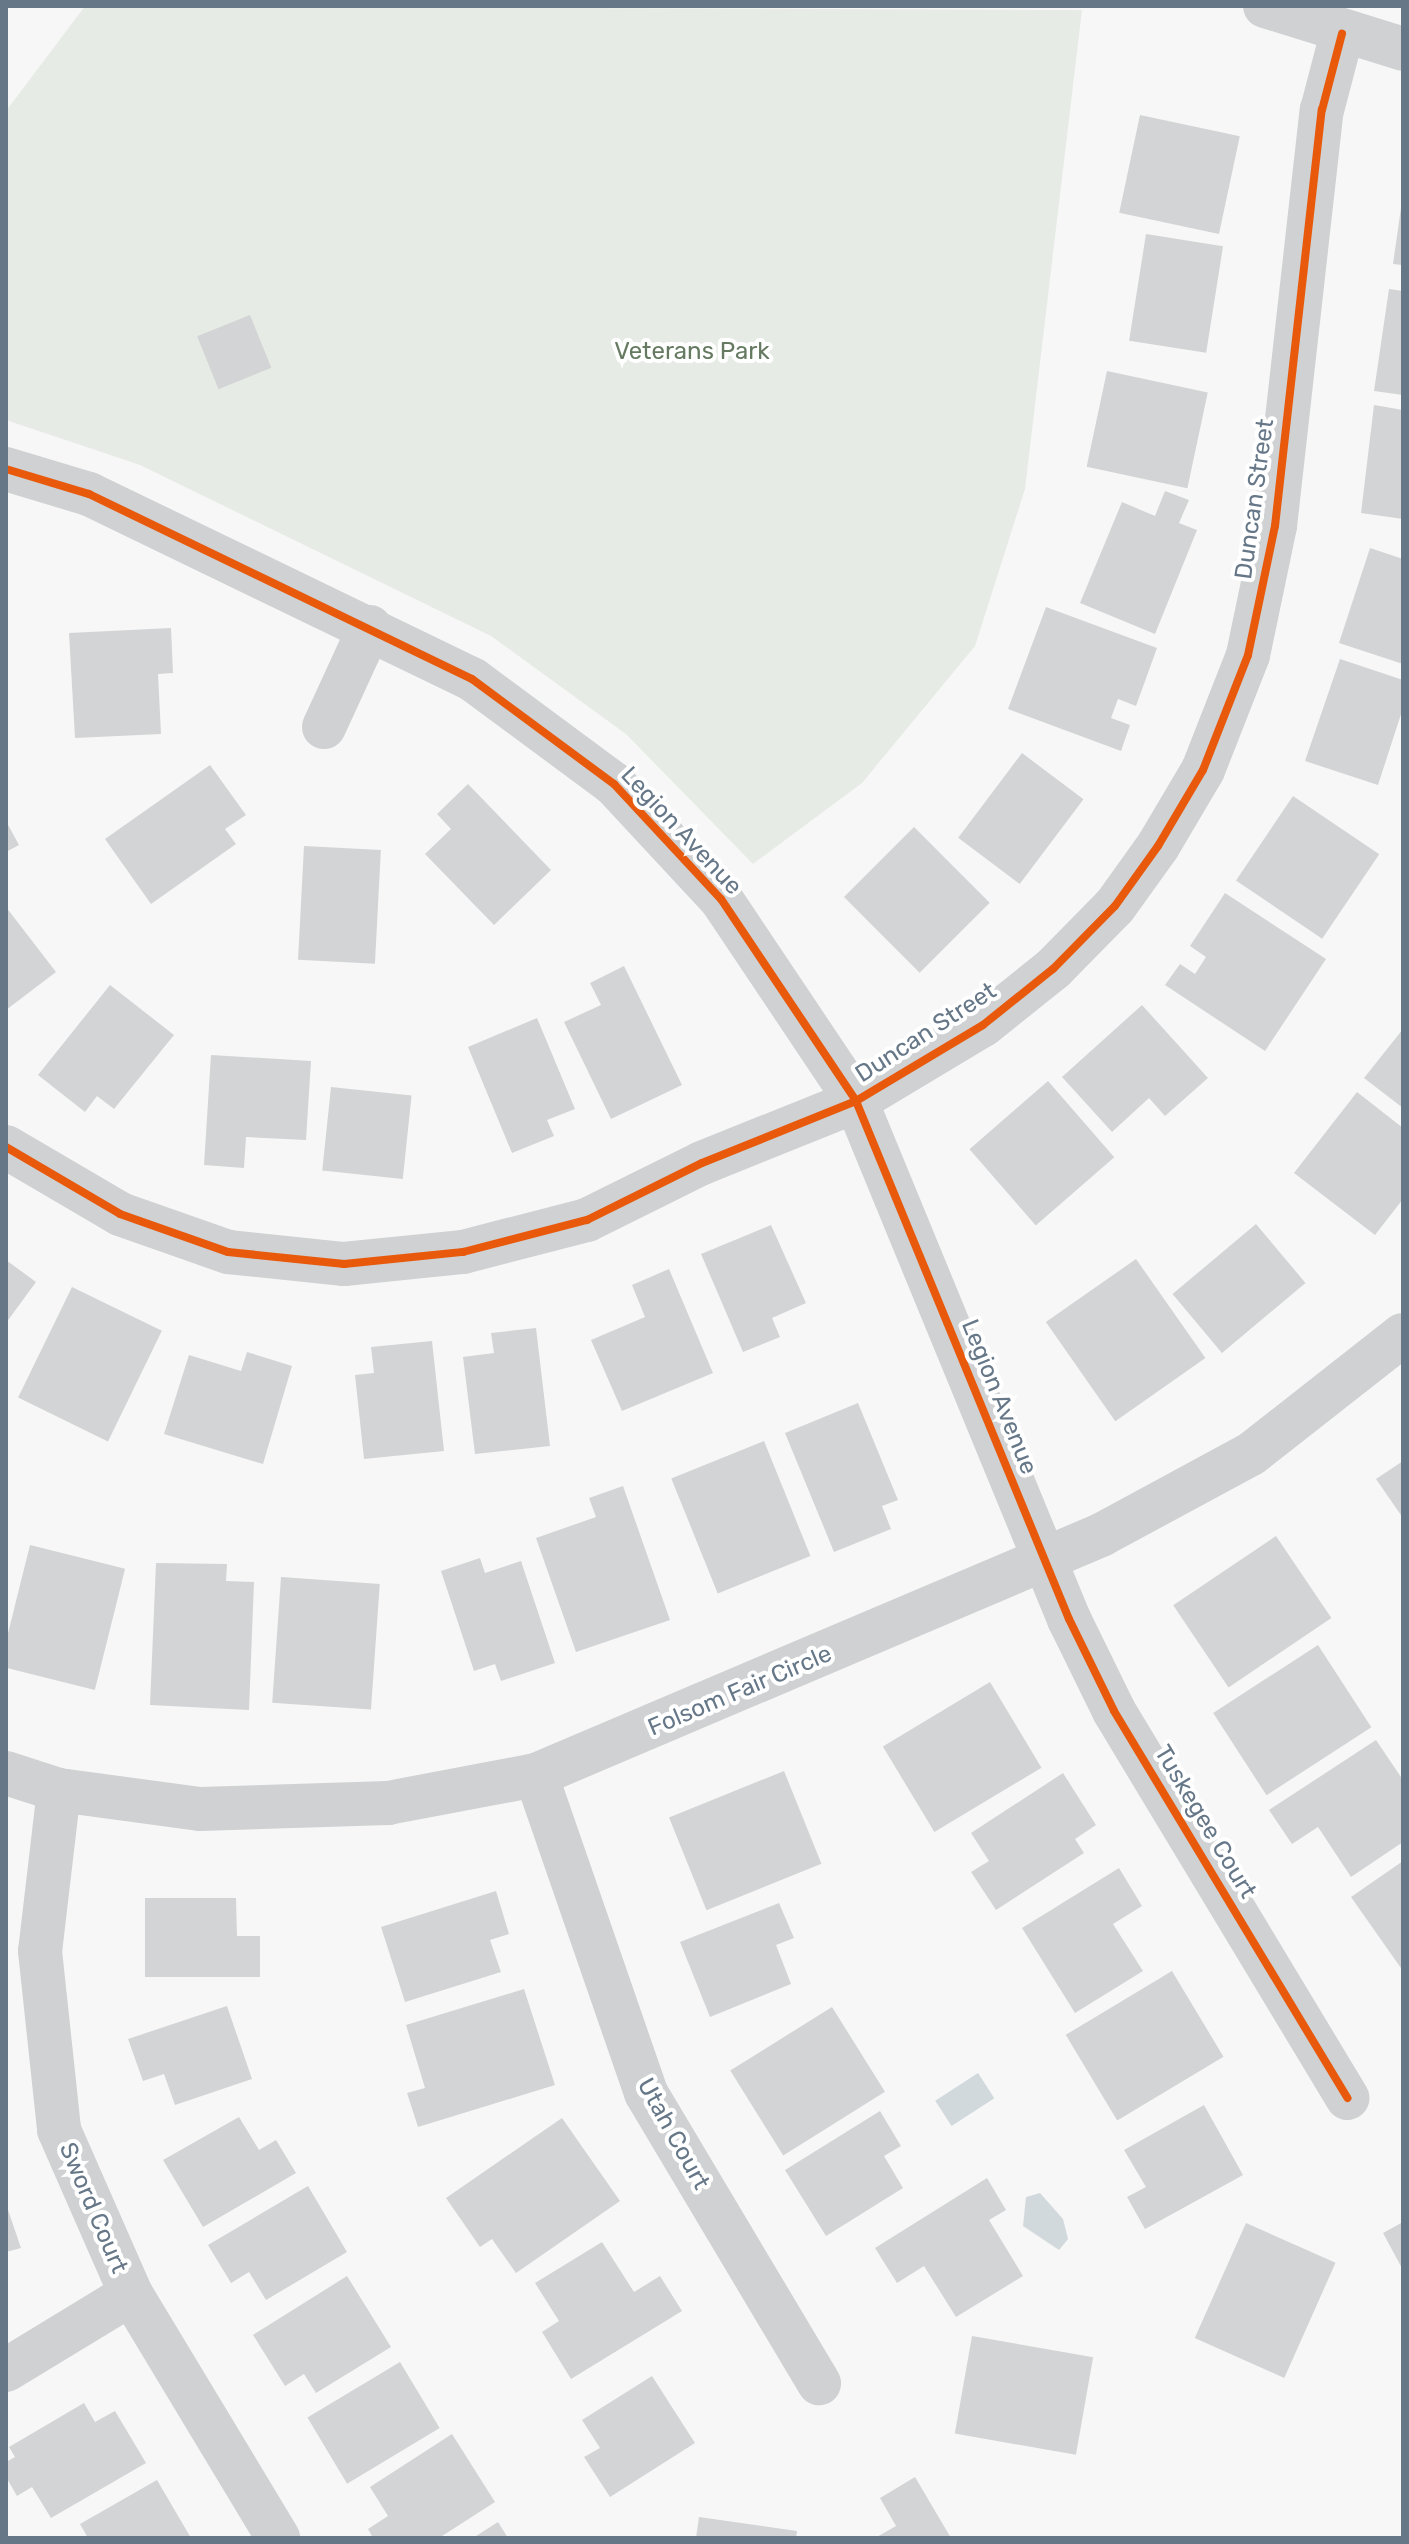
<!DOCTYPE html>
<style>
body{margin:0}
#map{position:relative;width:1409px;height:2544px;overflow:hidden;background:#f7f7f7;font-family:Rubik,sans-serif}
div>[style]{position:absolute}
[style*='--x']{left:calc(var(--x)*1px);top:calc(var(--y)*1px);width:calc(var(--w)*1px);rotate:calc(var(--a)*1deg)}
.green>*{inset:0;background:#e6ebe5}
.water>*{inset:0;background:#d2d9dc;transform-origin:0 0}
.building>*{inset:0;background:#d3d4d5;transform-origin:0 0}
.minor>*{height:44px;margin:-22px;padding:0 22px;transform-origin:22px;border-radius:22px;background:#cfd1d2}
.cycleway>*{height:8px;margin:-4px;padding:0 4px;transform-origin:4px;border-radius:4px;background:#e8590c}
span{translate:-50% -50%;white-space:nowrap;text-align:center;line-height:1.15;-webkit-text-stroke:8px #fff;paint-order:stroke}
.park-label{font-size:24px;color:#657a61}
.street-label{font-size:24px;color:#678}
.frame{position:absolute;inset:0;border:8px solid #678;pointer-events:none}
</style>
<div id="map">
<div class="green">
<i style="clip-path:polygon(85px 6px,1082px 10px,1025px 489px,975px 646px,862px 783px,753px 864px,626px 734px,491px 636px,140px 465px,6px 420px,6px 111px)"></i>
</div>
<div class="water">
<i style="left:978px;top:2073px;width:30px;height:51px;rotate:57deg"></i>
<i style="clip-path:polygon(1040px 2193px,1063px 2219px,1068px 2239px,1059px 2250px,1023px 2226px,1026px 2197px)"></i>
</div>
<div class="building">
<i style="left:1140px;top:115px;width:102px;height:100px;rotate:12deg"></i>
<i style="clip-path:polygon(1403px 194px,1403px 265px,1393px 264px)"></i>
<i style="left:1146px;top:234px;width:78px;height:108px;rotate:9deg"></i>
<i style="clip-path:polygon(1389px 289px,1403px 291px,1403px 395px,1374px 391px)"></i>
<i style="left:250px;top:315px;width:57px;height:57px;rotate:68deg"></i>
<i style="left:1107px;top:371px;width:103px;height:98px;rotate:12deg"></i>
<i style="clip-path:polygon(1374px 405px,1403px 410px,1403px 519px,1361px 513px)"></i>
<i style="clip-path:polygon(1165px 491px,1189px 500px,1179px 523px,1197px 530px,1155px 634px,1080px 603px,1122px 502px,1155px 516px)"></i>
<i style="clip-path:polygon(1370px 548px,1403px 559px,1403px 664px,1339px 643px)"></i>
<i style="clip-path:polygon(1046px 607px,1157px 648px,1136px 706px,1118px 699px,1111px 718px,1130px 725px,1121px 751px,1008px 709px)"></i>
<i style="clip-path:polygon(171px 628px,173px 673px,158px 674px,161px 734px,75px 738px,69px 633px)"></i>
<i style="clip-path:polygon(1340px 659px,1403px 680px,1403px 708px,1378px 785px,1305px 761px)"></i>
<i style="left:1022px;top:753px;width:77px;height:106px;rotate:37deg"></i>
<i style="clip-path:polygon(210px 765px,246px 815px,225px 829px,236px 844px,151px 904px,105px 839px)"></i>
<i style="clip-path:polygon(468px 784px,551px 870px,494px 925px,425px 854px,451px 829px,437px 814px)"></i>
<i style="left:1293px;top:796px;width:104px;height:102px;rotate:34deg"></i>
<i style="clip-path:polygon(6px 821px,19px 845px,6px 852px)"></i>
<i style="left:914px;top:827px;width:107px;height:99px;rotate:45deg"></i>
<i style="left:304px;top:846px;width:77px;height:114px;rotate:3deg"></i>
<i style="clip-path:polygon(1225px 893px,1326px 959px,1265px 1051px,1165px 985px,1180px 964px,1195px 974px,1206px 957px,1190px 946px)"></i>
<i style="clip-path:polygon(6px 907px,56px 972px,6px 1010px)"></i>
<i style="clip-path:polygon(624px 966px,682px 1085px,611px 1119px,564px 1022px,601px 1005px,590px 983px)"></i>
<i style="clip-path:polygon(110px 985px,174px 1035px,114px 1109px,97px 1096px,85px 1112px,38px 1075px)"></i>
<i style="clip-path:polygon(1142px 1005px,1208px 1078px,1165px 1116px,1149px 1098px,1112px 1132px,1062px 1077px)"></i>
<i style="clip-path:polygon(537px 1018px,575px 1109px,547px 1120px,554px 1136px,512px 1153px,468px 1047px)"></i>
<i style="clip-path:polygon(1403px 1029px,1403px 1108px,1364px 1078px)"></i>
<i style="clip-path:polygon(211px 1055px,311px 1061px,306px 1140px,246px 1137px,244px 1168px,204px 1165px)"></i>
<i style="left:1048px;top:1081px;width:101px;height:104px;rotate:49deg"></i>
<i style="left:331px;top:1087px;width:81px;height:84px;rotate:6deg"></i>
<i style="clip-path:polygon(1357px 1092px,1403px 1128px,1403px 1199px,1375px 1235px,1294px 1173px)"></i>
<i style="left:1256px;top:1224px;width:77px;height:109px;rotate:50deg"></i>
<i style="clip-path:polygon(771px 1225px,806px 1303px,772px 1318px,780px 1337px,743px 1352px,701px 1254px)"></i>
<i style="left:1136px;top:1259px;width:121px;height:110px;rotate:55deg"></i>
<i style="clip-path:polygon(6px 1260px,36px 1282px,6px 1323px)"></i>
<i style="clip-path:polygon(669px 1269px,713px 1373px,622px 1411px,591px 1340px,645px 1317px,632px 1285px)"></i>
<i style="left:72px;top:1287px;width:100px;height:123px;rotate:26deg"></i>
<i style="clip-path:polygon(536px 1328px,550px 1446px,475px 1454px,463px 1357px,494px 1353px,491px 1333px)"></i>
<i style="clip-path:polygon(432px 1341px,444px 1451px,364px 1459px,355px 1375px,374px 1373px,371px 1347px)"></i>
<i style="clip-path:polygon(247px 1352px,292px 1366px,263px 1464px,164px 1434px,189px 1355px,241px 1371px)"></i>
<i style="clip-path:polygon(858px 1403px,898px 1500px,882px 1506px,891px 1529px,834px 1552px,785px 1433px)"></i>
<i style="left:764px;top:1441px;width:124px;height:100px;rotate:68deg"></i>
<i style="clip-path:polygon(1403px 1461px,1403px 1518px,1376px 1479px)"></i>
<i style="clip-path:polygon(623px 1486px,670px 1620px,576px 1652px,536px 1538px,596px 1517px,589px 1498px)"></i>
<i style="left:1276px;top:1536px;width:99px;height:124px;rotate:56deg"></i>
<i style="left:30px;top:1545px;width:98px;height:125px;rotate:14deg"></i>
<i style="clip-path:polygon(480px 1558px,485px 1573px,521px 1561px,555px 1663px,501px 1681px,495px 1664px,474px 1671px,441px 1571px)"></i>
<i style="clip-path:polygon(156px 1563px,227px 1564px,226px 1581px,254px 1582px,249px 1710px,150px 1705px)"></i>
<i style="left:281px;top:1577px;width:99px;height:126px;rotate:4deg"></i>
<i style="left:1318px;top:1645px;width:98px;height:125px;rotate:57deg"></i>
<i style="left:990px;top:1682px;width:100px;height:125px;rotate:59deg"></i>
<i style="clip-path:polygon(1376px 1740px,1403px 1780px,1403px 1842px,1351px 1877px,1318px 1827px,1292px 1844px,1269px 1810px)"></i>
<i style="left:784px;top:1771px;width:100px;height:124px;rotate:68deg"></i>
<i style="clip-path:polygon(1063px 1773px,1096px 1825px,1075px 1839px,1084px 1853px,996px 1910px,971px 1872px,989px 1861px,971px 1833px)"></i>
<i style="clip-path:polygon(1403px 1861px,1403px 1971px,1351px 1897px)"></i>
<i style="clip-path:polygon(1119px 1868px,1142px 1906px,1113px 1924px,1143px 1971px,1075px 2013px,1022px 1928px)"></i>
<i style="clip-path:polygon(496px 1891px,509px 1934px,490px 1940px,501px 1972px,405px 2002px,381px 1927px)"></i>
<i style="clip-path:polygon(145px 1898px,236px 1898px,237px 1936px,260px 1936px,260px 1977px,145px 1977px)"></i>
<i style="clip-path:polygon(779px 1903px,794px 1938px,776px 1945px,791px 1984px,710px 2017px,680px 1942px)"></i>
<i style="left:1172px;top:1971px;width:100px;height:124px;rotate:59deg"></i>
<i style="clip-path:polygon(524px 1989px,555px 2085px,418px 2127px,407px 2093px,425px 2088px,406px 2025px)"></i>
<i style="clip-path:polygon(227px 2006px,252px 2079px,175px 2105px,164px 2074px,143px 2081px,128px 2039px)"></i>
<i style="left:832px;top:2007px;width:100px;height:120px;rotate:58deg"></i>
<i style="clip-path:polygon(1204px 2105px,1243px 2175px,1145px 2229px,1127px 2197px,1146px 2187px,1124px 2150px)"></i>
<i style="clip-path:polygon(880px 2111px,901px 2146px,884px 2156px,903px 2188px,826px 2236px,785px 2170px)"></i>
<i style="clip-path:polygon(239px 2117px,259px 2150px,276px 2140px,296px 2173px,203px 2227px,163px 2160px)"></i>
<i style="clip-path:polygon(562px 2118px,620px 2201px,516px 2273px,492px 2239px,480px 2247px,446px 2198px)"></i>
<i style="clip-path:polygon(987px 2178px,1006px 2210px,989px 2220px,1023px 2276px,956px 2317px,924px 2266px,897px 2283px,875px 2248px)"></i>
<i style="clip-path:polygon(308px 2186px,347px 2252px,266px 2300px,249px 2272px,231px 2283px,208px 2245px)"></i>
<i style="clip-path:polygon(6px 2204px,21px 2248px,6px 2252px)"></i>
<i style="clip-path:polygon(1403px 2222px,1403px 2270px,1383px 2233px)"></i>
<i style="left:1246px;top:2223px;width:98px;height:126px;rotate:24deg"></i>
<i style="clip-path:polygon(602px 2242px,634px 2292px,660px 2276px,682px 2311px,571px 2379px,542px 2332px,559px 2321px,535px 2283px)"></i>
<i style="clip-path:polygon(347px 2276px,391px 2347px,316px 2393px,304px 2374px,285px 2386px,253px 2335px)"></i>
<i style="left:972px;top:2336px;width:123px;height:99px;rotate:10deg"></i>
<i style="left:400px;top:2362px;width:77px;height:108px;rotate:59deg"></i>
<i style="clip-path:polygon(652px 2376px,695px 2443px,610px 2497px,584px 2457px,600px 2448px,582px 2420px)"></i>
<i style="clip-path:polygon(84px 2403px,95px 2422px,115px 2411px,146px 2463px,51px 2518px,32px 2487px,17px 2496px,6px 2477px,6px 2462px,15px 2457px,9px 2447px)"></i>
<i style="clip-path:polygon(452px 2434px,495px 2502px,439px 2538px,373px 2538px,368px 2529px,388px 2516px,370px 2487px)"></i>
<i style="clip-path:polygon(915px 2477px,951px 2538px,875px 2538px,896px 2526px,880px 2498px)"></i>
<i style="clip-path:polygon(157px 2480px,191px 2538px,88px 2538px,80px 2524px)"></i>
<i style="clip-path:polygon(699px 2517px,797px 2531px,796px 2538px,696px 2538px)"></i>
<i style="clip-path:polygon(498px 2522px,508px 2538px,473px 2538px)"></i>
</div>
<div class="minor">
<i style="--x:1265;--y:6;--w:145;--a:17.3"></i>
<i style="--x:6;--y:469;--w:87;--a:16.8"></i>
<i style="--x:89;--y:494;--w:425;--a:25.8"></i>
<i style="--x:472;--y:679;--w:177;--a:36.5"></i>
<i style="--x:614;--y:784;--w:157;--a:47.1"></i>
<i style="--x:721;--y:899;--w:243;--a:56.2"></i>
<i style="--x:856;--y:1101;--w:560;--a:67.65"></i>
<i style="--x:1069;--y:1619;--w:102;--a:63.9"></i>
<i style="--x:1114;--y:1711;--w:452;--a:58.9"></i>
<i style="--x:324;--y:727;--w:110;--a:-65.3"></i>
<i style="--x:6;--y:1147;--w:132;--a:30.4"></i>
<i style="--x:120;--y:1214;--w:114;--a:19.4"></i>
<i style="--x:228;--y:1252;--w:117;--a:5.9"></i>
<i style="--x:344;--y:1264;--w:120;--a:-5.8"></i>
<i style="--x:463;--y:1252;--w:128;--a:-14.5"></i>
<i style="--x:587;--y:1220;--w:128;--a:-26.4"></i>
<i style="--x:702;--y:1163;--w:166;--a:-21.9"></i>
<i style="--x:856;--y:1101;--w:148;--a:-30.9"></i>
<i style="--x:983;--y:1025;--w:90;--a:-38.7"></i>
<i style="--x:1053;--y:969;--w:88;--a:-45.5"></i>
<i style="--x:1115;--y:906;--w:74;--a:-54.4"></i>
<i style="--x:1158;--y:846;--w:88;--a:-59.4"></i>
<i style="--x:1203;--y:770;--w:123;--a:-68.6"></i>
<i style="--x:1248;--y:655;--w:132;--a:-78.2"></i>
<i style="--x:1275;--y:526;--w:419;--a:-83.6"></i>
<i style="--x:1322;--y:110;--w:79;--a:-75.3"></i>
<i style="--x:6;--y:1773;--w:56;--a:17.8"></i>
<i style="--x:59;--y:1790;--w:142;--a:7.7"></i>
<i style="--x:200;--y:1809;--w:188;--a:-1.8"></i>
<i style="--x:388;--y:1803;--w:151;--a:-10.7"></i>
<i style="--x:536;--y:1775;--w:614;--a:-23.01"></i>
<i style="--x:1101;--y:1535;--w:170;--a:-28.4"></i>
<i style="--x:1251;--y:1454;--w:193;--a:-38.1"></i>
<i style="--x:536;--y:1775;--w:336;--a:70.9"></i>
<i style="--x:646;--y:2093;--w:338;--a:59.2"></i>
<i style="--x:59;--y:1790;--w:162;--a:96.7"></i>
<i style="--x:40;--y:1951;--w:180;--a:83.9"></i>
<i style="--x:59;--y:2130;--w:179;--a:66.3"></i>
<i style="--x:131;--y:2294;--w:285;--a:58.9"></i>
<i style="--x:6;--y:2370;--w:146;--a:-31.3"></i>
</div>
<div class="cycleway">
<i style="--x:6;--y:469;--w:87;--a:16.8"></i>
<i style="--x:89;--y:494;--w:425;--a:25.8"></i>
<i style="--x:472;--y:679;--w:177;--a:36.5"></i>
<i style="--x:614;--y:784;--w:157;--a:47.1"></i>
<i style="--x:721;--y:899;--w:243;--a:56.2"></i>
<i style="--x:856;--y:1101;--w:560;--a:67.65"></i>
<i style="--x:1069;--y:1619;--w:102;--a:63.9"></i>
<i style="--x:1114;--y:1711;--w:452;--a:58.9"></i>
<i style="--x:6;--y:1147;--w:132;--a:30.4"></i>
<i style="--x:120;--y:1214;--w:114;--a:19.4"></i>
<i style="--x:228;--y:1252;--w:117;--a:5.9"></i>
<i style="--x:344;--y:1264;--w:120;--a:-5.8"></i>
<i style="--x:463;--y:1252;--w:128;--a:-14.5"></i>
<i style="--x:587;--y:1220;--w:128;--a:-26.4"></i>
<i style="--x:702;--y:1163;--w:166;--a:-21.9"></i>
<i style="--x:856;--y:1101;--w:148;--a:-30.9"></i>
<i style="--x:983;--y:1025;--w:90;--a:-38.7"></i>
<i style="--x:1053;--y:969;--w:88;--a:-45.5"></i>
<i style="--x:1115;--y:906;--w:74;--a:-54.4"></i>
<i style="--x:1158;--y:846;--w:88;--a:-59.4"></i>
<i style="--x:1203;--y:770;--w:123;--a:-68.6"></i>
<i style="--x:1248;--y:655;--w:132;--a:-78.2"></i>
<i style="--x:1275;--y:526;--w:419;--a:-83.6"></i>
<i style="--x:1322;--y:110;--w:79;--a:-75.3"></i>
</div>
<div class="park-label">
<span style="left:692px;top:352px">Veterans Park</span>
</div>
<div class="street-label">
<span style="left:1255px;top:499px;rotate:-82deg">Duncan Street</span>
<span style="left:681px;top:831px;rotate:47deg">Legion Avenue</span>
<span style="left:926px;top:1033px;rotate:-33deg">Duncan Street</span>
<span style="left:999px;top:1397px;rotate:68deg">Legion Avenue</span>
<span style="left:740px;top:1691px;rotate:-23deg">Folsom Fair Circle</span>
<span style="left:1205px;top:1822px;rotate:59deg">Tuskegee Court</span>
<span style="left:673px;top:2134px;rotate:61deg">Utah Court</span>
<span style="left:93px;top:2208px;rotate:67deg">Sword Court</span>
</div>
<div class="frame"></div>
</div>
